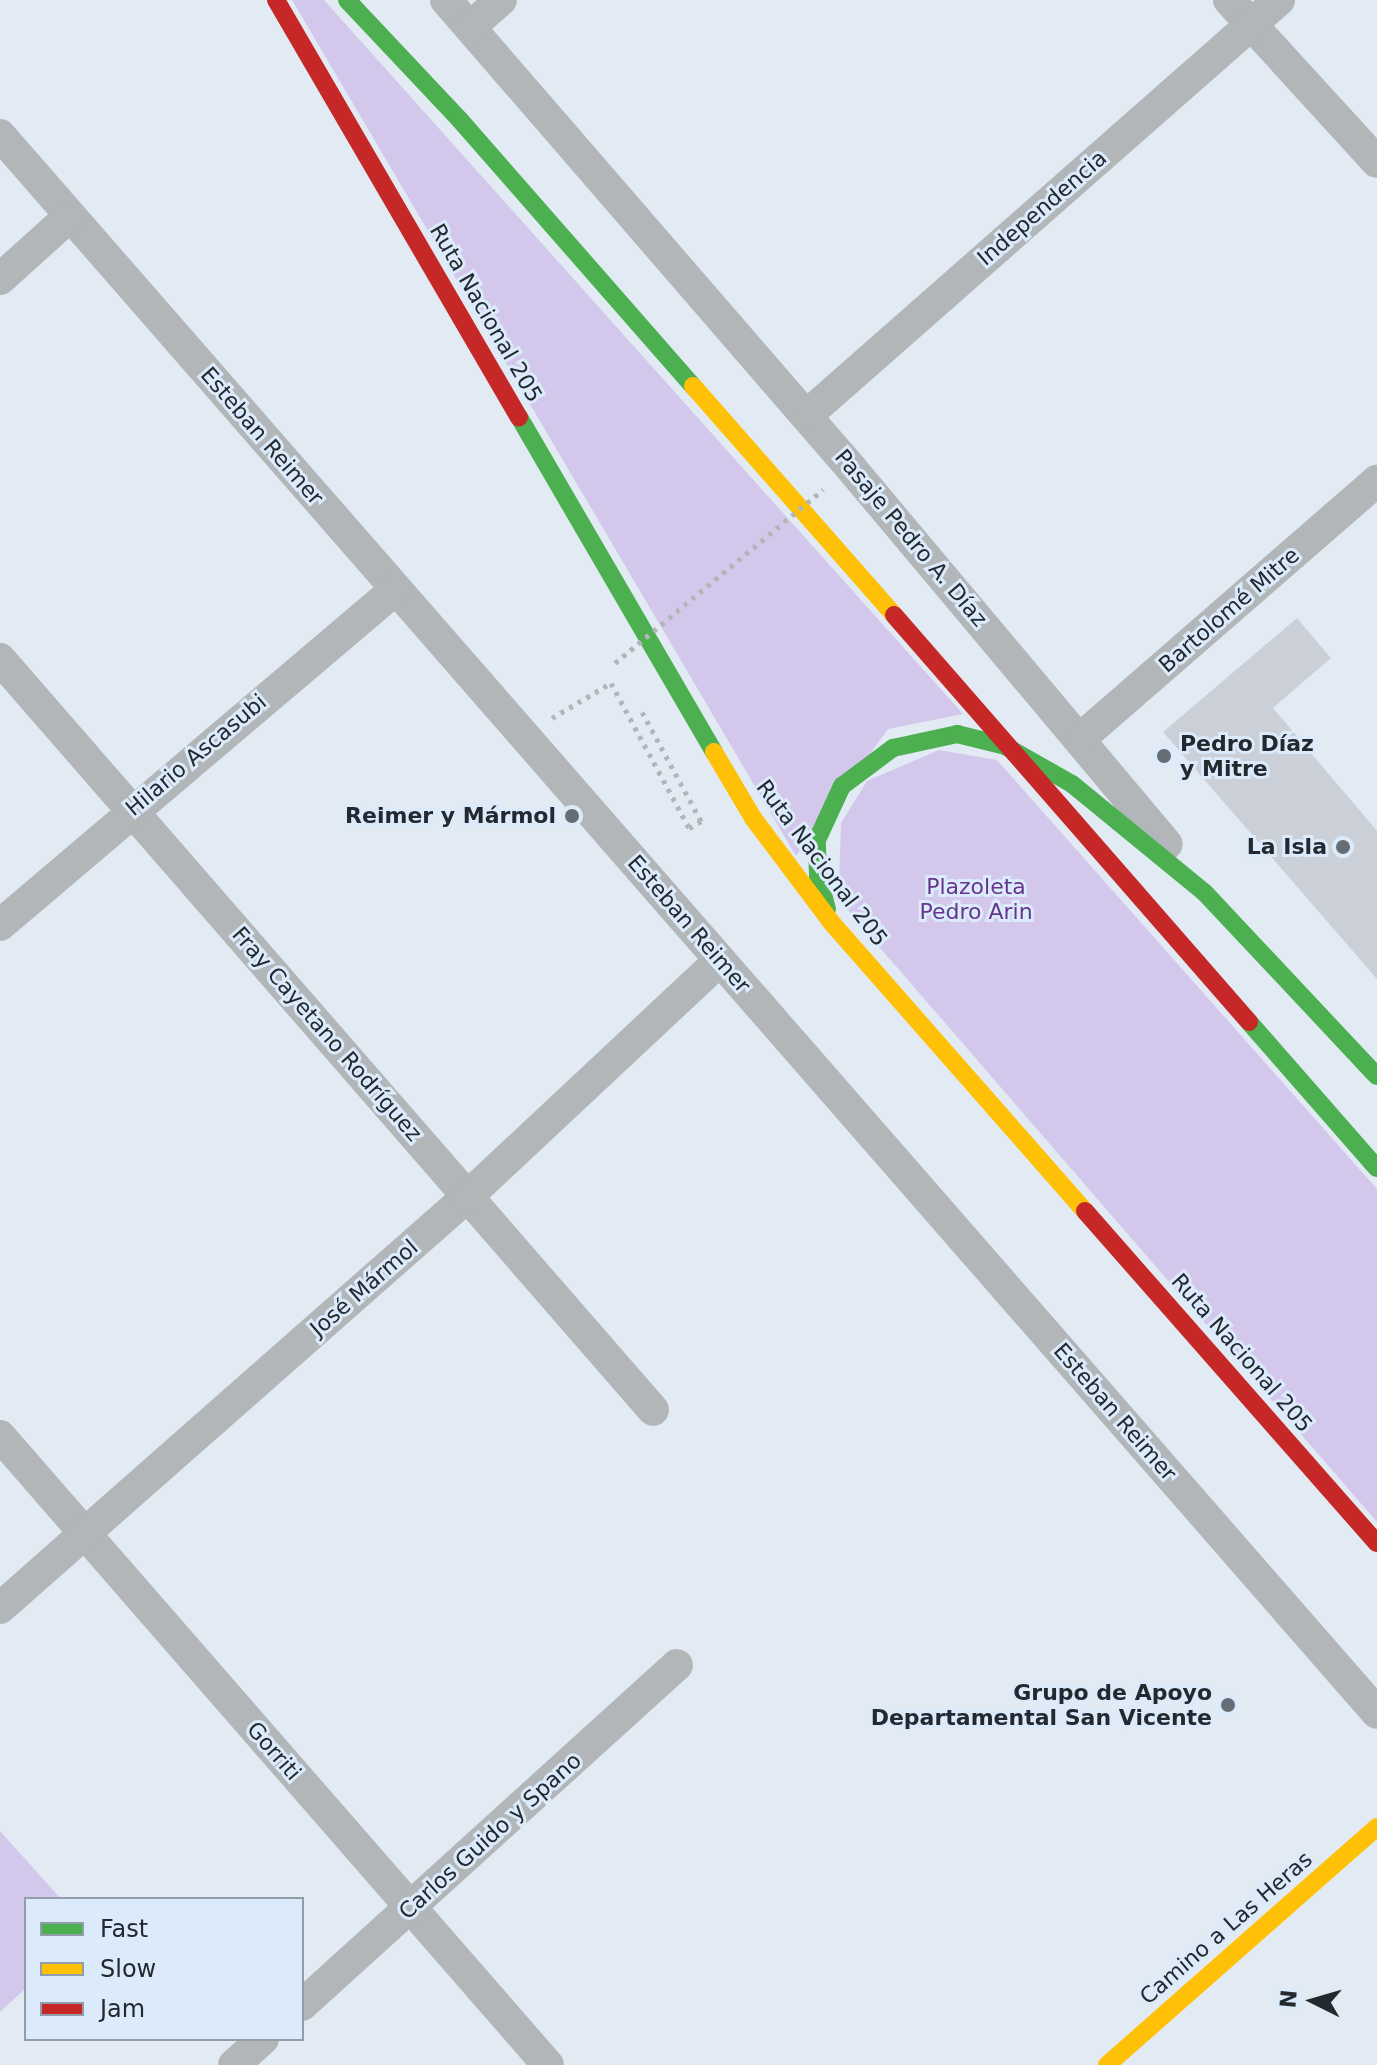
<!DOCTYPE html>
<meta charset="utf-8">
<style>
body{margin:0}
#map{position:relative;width:1377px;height:2065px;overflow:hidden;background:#e2ebf4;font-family:"DejaVu Sans",sans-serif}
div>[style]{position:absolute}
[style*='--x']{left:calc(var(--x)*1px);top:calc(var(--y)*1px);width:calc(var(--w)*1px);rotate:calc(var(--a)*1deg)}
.green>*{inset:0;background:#d4c7ec}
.building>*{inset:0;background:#cbd0d8}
.path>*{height:5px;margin-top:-2.5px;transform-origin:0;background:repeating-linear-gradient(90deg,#b2b6b9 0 4px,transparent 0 10px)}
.street>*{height:32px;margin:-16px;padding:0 16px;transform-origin:16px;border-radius:16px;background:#b2b6b8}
.fast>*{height:18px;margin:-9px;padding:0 9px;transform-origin:9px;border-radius:9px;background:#4caf50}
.slow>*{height:18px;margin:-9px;padding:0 9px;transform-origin:9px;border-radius:9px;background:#ffc107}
.jam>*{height:18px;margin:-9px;padding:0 9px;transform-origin:9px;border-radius:9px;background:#c62828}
.path-bridge>*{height:5px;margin-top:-2.5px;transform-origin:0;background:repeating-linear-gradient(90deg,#b2b6b9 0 4px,transparent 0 10px)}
.dots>*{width:22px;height:22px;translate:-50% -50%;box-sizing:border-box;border:4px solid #dbebfb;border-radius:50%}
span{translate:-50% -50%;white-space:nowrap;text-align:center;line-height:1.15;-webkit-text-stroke:6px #dbebfb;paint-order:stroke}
.street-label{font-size:22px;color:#23292f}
.poi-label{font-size:22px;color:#23292f;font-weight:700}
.left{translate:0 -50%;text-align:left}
.right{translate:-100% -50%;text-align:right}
.park-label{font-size:22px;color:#67358d}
.legend{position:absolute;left:24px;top:1897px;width:280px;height:144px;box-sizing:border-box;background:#dbebfb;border:2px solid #919da9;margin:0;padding:10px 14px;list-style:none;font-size:24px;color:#23292f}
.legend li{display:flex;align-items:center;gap:16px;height:40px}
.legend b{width:40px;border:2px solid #919da9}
.north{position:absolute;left:1273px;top:1961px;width:80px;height:80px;-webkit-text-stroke:6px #dbebfb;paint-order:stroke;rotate:275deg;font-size:22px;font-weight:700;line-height:32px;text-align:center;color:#23292f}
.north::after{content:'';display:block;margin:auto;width:28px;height:36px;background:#23292f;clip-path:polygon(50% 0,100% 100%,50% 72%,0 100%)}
</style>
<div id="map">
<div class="green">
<i style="clip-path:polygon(292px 0,324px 0,963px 714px,888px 729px,796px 856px)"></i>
<i style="clip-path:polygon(939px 750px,997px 760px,1377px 1189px,1377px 1522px,849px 912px,839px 882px,841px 823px,867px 781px)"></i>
<i style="clip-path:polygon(0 1831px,61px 1899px,26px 1899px,26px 1988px,0 2012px)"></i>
</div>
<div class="building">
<i style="clip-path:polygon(1297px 618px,1331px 658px,1273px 708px,1377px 831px,1377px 979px,1163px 732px)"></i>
</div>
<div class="path">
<i style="--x:552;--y:718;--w:69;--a:-30.7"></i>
<i style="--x:611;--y:683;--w:165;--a:61.7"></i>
<i style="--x:689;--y:828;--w:14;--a:-30"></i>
<i style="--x:701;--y:821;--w:124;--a:-118.4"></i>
</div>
<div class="street">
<i style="--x:446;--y:0;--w:619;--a:49.13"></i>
<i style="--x:851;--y:468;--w:491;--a:50"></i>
<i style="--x:1229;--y:0;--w:219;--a:47.6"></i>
<i style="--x:470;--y:27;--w:41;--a:-41.1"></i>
<i style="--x:0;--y:135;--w:2094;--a:48.89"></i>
<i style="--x:0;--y:279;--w:94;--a:-42"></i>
<i style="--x:806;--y:416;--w:630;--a:-41.33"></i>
<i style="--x:0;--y:659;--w:995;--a:48.99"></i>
<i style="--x:1081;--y:738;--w:392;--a:-41"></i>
<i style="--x:0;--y:925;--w:519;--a:-40.31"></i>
<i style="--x:0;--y:1436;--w:834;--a:48.94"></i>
<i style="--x:0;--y:1608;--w:624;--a:-41.36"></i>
<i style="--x:468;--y:1196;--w:345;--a:-43.1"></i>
<i style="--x:302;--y:2005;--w:506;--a:-42.2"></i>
<i style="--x:234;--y:2065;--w:39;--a:-42"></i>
</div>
<div class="fast">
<i style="--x:347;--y:0;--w:165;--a:46.7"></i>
<i style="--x:460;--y:120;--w:354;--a:48.8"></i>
<i style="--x:519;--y:417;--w:388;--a:59.8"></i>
<i style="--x:1205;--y:893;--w:251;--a:46.8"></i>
<i style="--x:827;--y:909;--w:35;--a:-105"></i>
<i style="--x:818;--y:875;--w:35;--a:-92"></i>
<i style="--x:817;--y:840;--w:60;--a:-65.2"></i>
<i style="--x:842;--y:786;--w:64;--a:-36.7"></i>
<i style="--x:893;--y:748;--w:66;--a:-12.3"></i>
<i style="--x:957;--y:734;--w:49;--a:14"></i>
<i style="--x:1005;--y:746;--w:77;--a:29.6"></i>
<i style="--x:1072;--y:784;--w:172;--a:39.3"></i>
<i style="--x:1249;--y:1022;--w:194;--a:48.8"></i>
</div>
<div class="slow">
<i style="--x:693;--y:386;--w:305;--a:48.7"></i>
<i style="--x:714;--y:752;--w:77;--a:59.4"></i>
<i style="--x:753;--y:818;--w:130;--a:53.1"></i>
<i style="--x:831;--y:922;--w:385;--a:48.7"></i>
<i style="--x:1107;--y:2065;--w:360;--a:-41.4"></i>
</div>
<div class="jam">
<i style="--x:276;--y:0;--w:483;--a:59.8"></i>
<i style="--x:894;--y:615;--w:540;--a:48.9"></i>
<i style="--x:1085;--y:1211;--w:442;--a:48.7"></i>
</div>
<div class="path-bridge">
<i style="--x:615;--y:663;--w:271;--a:-39.8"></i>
</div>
<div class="dots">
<i style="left:1164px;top:756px;background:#666d74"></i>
<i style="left:572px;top:816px;background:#666d74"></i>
<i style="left:1343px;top:847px;background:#666d74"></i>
<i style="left:1228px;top:1705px;background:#666d74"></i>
</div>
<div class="street-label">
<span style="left:1042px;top:208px;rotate:-41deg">Independencia</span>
<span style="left:486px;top:313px;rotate:60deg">Ruta Nacional 205</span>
<span style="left:262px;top:436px;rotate:49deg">Esteban Reimer</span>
<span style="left:911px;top:538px;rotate:50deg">Pasaje Pedro A. Díaz</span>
<span style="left:1229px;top:610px;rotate:-41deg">Bartolomé Mitre</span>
<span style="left:196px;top:755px;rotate:-40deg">Hilario Ascasubi</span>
<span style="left:822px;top:863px;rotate:53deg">Ruta Nacional 205</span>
<span style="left:689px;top:924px;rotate:49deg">Esteban Reimer</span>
<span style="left:327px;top:1034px;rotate:49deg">Fray Cayetano Rodríguez</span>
<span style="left:364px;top:1288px;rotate:-41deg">José Mármol</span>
<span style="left:1242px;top:1353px;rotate:49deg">Ruta Nacional 205</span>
<span style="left:1115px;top:1412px;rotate:49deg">Esteban Reimer</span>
<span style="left:274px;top:1751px;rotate:49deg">Gorriti</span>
<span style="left:490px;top:1836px;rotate:-42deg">Carlos Guido y Spano</span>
<span style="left:1226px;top:1928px;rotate:-41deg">Camino a Las Heras</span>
</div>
<div class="poi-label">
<span class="left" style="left:1180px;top:756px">Pedro Díaz<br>y Mitre</span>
<span class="right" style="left:556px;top:816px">Reimer y Mármol</span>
<span class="right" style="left:1327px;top:847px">La Isla</span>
<span class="right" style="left:1212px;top:1705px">Grupo de Apoyo<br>Departamental San Vicente</span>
</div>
<div class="park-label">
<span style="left:976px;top:899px">Plazoleta<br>Pedro Arin</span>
</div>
<ul class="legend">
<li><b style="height:10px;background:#4caf50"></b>Fast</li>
<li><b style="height:10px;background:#ffc107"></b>Slow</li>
<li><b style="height:10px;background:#c62828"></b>Jam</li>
</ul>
<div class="north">N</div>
</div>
